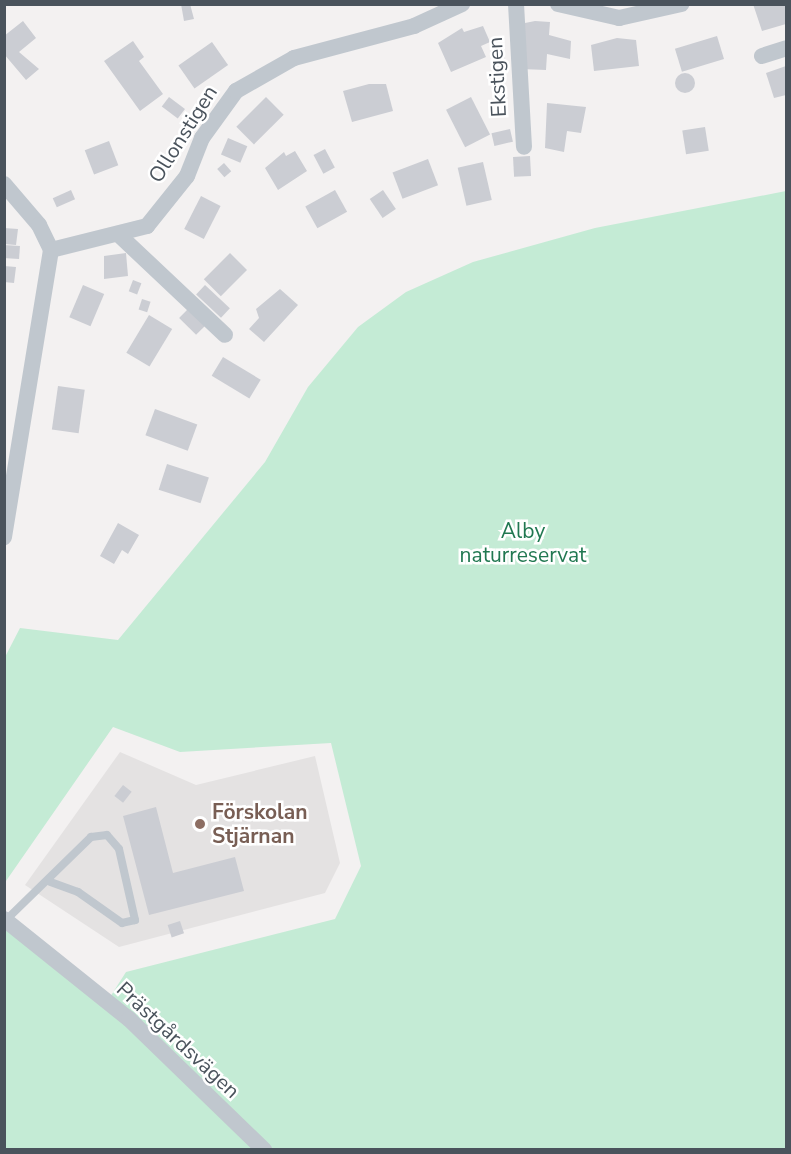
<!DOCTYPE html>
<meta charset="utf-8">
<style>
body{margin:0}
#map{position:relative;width:791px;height:1154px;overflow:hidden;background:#f3f1f1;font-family:"Nunito Sans",sans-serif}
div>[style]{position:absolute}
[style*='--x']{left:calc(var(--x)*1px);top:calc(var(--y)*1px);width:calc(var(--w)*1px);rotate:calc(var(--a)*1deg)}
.education>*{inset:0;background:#e4e2e2}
.green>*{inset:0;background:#c4ebd5}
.building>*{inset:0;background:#cbcdd3;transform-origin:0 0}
.round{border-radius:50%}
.service>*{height:8px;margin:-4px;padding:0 4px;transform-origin:4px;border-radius:4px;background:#c0c7ce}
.minor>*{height:16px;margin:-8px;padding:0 8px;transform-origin:8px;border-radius:8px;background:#c0c7ce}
.dots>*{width:16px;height:16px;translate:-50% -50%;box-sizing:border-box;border:3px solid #fff;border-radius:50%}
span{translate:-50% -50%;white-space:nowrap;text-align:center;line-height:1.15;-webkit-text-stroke:5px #fff;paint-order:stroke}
.street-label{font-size:21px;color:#4a535c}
.park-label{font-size:21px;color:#217851}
.education-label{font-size:21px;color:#785e54;font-weight:700}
.left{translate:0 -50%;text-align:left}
.frame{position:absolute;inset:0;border:6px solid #4a535c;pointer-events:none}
</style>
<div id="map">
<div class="education">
<i style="clip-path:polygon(120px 752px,196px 785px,315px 756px,340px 863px,325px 893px,119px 947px,25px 885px)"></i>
</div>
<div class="green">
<i style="clip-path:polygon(786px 191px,786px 1149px,5px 1149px,5px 928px,105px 1005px,126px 972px,335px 919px,361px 866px,331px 743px,180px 752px,113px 727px,6px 881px,4px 659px,20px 628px,118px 640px,265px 462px,308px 387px,358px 327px,406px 292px,473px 262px,595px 228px)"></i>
</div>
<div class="building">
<i style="clip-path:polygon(181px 4px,190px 4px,194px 19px,184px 21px)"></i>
<i style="clip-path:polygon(753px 4px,786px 4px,786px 24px,762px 31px)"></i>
<i style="clip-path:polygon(23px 21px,36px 38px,19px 52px,39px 69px,26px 80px,4px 54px,4px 36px)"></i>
<i style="clip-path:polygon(535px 21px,550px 22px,549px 35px,571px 41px,570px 59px,547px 54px,546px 70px,521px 69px,525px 23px)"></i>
<i style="clip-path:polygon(483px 26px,490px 42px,481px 46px,486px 57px,451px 72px,438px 43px,462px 28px,464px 32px)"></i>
<i style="left:717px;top:36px;width:24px;height:44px;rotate:73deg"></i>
<i style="clip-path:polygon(617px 38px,636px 40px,639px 66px,594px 71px,591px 45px)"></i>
<i style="clip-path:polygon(133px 41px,144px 57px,139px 61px,163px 94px,140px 111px,104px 61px)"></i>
<i style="left:212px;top:42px;width:28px;height:41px;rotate:55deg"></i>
<i style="left:500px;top:47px;width:12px;height:11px;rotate:66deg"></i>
<i style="clip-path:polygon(786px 66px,786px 95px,774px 98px,766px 73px)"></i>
<i class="round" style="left:675px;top:73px;width:20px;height:20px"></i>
<i style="clip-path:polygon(369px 84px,386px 84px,393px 111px,352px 122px,343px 91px)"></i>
<i style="left:169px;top:97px;width:20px;height:12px;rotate:37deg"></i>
<i style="left:266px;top:97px;width:25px;height:42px;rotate:45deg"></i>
<i style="left:471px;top:97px;width:42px;height:28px;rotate:63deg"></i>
<i style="clip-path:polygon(547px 103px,586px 107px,581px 133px,567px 131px,564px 152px,545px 148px)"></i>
<i style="left:705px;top:127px;width:24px;height:23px;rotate:81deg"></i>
<i style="left:510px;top:129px;width:13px;height:19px;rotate:77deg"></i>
<i style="left:228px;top:138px;width:21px;height:18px;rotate:23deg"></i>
<i style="left:109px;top:141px;width:26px;height:26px;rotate:69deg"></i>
<i style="left:325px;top:149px;width:21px;height:13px;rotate:62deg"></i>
<i style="clip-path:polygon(295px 151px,307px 171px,278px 190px,265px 168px,284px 152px,286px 156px)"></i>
<i style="left:530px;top:156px;width:20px;height:17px;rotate:87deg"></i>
<i style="left:428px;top:159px;width:28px;height:38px;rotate:69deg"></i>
<i style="left:483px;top:162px;width:39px;height:26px;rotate:77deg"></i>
<i style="left:224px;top:163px;width:11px;height:9px;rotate:49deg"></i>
<i style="left:71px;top:190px;width:10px;height:20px;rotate:66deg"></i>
<i style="left:335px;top:190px;width:25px;height:34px;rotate:61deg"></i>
<i style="left:383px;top:190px;width:23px;height:16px;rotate:56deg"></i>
<i style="left:201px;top:196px;width:22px;height:37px;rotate:27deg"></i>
<i style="clip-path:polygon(4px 228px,18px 229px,16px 245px,4px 244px)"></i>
<i style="left:4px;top:245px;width:16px;height:13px;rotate:4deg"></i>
<i style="clip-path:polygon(126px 253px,128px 276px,104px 279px,104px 256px)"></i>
<i style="left:230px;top:253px;width:24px;height:37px;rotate:45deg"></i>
<i style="clip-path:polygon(4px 266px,16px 267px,14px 283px,4px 282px)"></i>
<i style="left:133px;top:280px;width:9px;height:12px;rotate:21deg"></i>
<i style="left:83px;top:285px;width:23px;height:35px;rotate:23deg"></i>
<i style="left:205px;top:285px;width:34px;height:13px;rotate:43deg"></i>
<i style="clip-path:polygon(280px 289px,298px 305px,264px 342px,249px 329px,259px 318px,256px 309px)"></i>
<i style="left:142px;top:299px;width:9px;height:11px;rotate:18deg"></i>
<i style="left:189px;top:308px;width:24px;height:14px;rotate:45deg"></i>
<i style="left:149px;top:315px;width:27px;height:44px;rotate:31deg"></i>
<i style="left:223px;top:357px;width:44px;height:22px;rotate:31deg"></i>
<i style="left:58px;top:386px;width:27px;height:44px;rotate:8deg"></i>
<i style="left:155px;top:409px;width:45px;height:28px;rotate:20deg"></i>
<i style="left:167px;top:464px;width:44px;height:27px;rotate:18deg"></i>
<i style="clip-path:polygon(118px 523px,139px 535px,128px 554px,122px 550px,114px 564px,100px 556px)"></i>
<i style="left:123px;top:785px;width:11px;height:14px;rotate:38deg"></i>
<i style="clip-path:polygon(156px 807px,173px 873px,235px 857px,244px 891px,149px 915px,123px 816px)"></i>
<i style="left:244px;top:830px;width:11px;height:13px;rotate:75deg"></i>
<i style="left:180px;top:921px;width:13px;height:13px;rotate:72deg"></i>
</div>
<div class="service">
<i style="--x:6;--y:920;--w:119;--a:-44.3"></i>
<i style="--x:91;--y:837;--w:16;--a:-7"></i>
<i style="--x:107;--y:835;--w:18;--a:49"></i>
<i style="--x:119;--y:849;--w:73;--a:77.3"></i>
<i style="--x:135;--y:920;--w:13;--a:167"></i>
<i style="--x:122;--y:923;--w:54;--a:-144.8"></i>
<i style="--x:78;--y:892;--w:30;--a:-160"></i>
</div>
<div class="minor">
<i style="--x:516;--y:4;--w:143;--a:86.8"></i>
<i style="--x:558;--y:4;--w:63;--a:12.9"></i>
<i style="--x:619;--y:18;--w:64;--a:-12.7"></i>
<i style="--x:762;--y:56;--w:25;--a:-18"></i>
<i style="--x:4;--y:184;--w:54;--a:49.5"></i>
<i style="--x:39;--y:225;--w:28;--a:64"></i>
<i style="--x:51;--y:250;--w:291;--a:99.3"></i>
<i style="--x:118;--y:234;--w:147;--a:43.3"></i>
<i style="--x:51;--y:250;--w:99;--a:-14"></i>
<i style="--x:147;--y:226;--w:64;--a:-51.3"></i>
<i style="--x:187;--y:176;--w:41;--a:-68.5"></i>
<i style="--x:202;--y:138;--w:58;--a:-54.1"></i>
<i style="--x:236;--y:91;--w:67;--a:-29.6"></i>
<i style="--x:294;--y:58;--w:124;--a:-14.9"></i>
<i style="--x:414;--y:26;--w:53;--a:-24.6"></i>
<i style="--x:4;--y:919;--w:160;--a:38.7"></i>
<i style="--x:129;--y:1019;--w:188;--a:44.1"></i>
</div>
<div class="dots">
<i style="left:200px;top:824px;background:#8d6e63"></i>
</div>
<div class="street-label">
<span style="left:497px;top:77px;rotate:-93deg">Ekstigen</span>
<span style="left:183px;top:134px;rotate:-58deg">Ollonstigen</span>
<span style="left:178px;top:1040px;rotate:43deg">Prästgårdsvägen</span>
</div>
<div class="park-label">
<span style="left:523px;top:543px">Alby<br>naturreservat</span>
</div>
<div class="education-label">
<span class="left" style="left:212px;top:824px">Förskolan<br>Stjärnan</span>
</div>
<div class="frame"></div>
</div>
